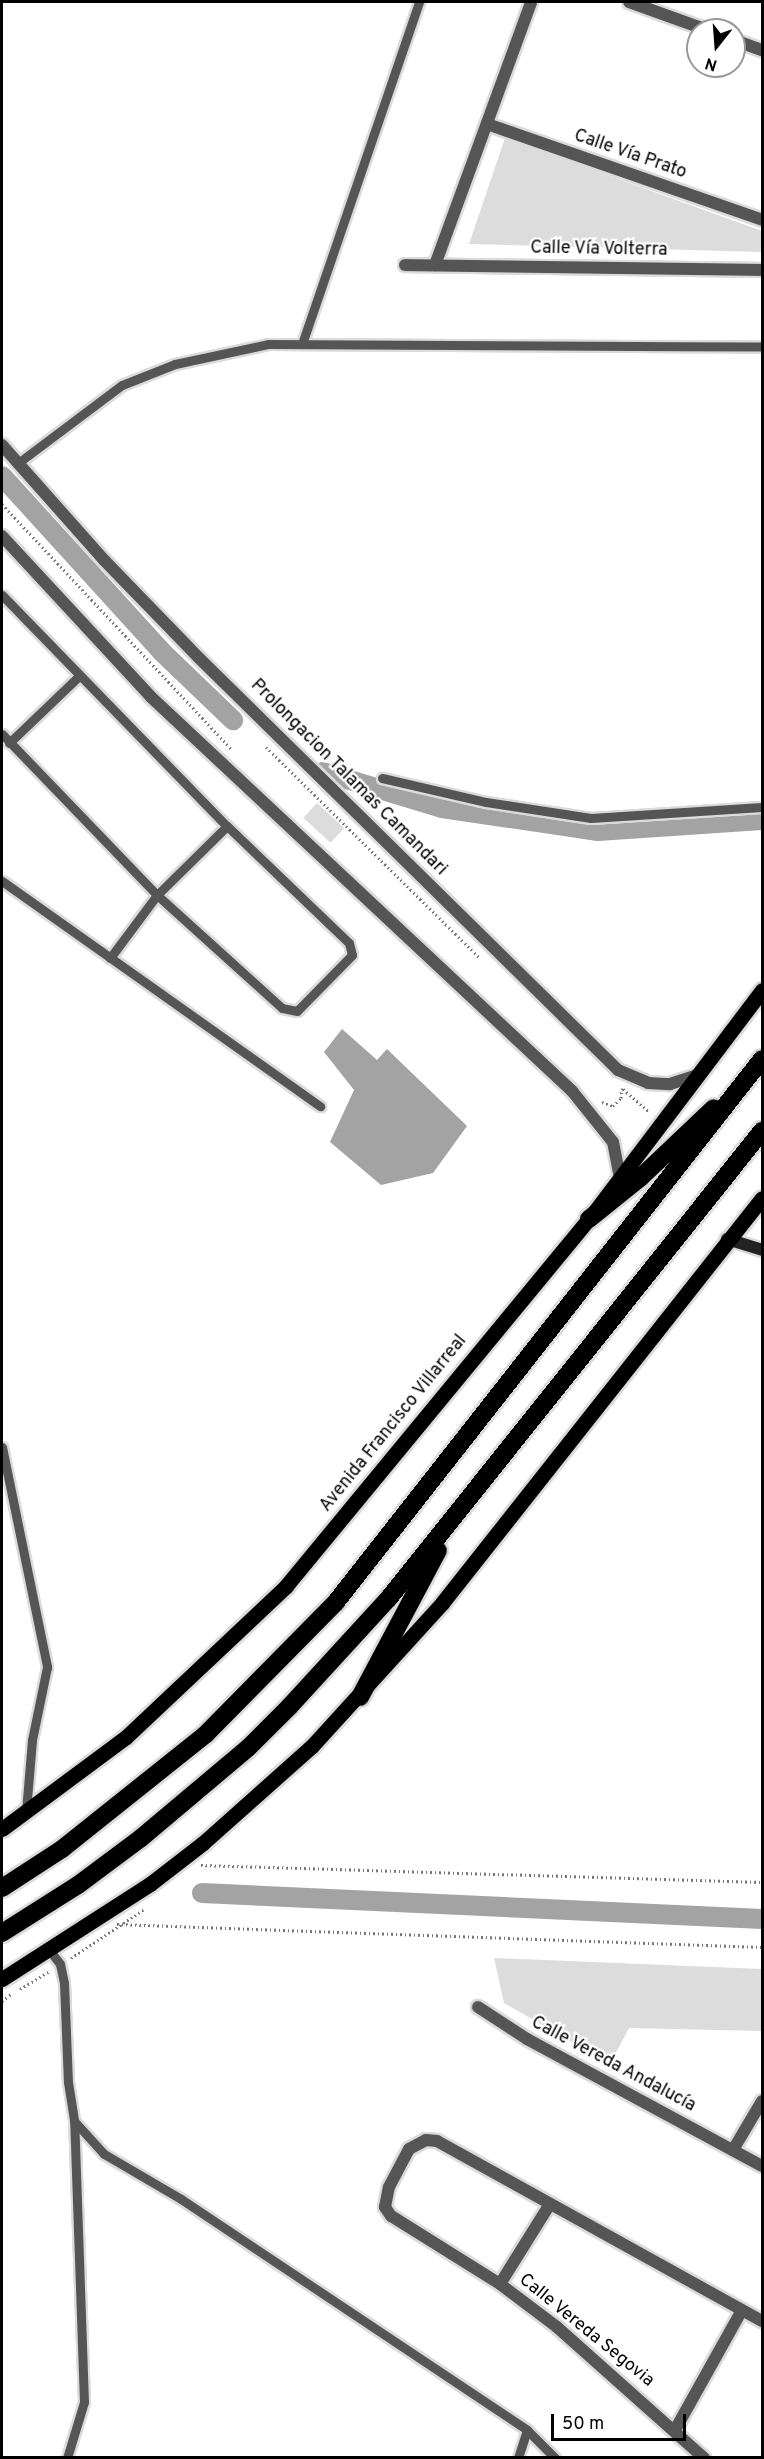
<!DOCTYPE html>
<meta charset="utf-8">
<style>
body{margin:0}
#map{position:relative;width:764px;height:2459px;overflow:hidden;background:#fff;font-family:Overpass,sans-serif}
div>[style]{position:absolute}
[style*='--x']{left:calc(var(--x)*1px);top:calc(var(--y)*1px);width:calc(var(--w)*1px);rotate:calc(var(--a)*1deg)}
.green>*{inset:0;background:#dcdcdc;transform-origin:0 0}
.water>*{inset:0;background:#a3a3a3}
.canal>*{height:20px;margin:-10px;padding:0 10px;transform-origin:10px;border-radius:10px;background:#a3a3a3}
.path>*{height:3px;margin-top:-1.5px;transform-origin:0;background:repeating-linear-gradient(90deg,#777 0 1.5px,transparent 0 4.5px)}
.roads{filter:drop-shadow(2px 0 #dbdbdb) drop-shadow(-2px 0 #dbdbdb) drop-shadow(0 2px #dbdbdb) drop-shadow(0 -2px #dbdbdb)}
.lane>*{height:9px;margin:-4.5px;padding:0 4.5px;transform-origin:4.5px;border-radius:4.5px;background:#555}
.street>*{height:12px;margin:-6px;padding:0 6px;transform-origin:6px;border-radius:6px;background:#555}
.secondary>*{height:12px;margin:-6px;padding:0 6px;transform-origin:6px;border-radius:6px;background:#222}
.primary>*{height:15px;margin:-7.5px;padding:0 7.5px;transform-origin:7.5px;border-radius:7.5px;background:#000}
.highway>*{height:18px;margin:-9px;padding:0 9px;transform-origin:9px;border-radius:9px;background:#000}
span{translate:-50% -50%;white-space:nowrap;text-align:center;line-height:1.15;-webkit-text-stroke:4.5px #fff;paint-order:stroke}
.street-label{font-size:18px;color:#000}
.frame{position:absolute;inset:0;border:3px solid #000;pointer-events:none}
.north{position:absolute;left:686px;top:18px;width:60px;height:60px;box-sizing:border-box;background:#fff;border:2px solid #999;border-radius:50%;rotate:197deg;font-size:16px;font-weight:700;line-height:24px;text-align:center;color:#000}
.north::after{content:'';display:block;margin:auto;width:21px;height:27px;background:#000;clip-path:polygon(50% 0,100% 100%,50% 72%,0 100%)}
.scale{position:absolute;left:551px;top:2414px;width:135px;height:27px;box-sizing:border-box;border:3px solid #000;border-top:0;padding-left:8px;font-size:18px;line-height:21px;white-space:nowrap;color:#000;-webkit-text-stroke:4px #fff;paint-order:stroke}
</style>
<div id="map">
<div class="green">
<i style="clip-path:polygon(505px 138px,762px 231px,762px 252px,469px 244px)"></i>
<i style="left:317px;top:803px;width:37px;height:20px;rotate:43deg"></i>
<i style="clip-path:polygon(494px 1958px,762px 1969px,762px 2031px,629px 2028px,610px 2064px,504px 2003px)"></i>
</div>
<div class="water">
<i style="clip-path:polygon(342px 1029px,377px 1060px,387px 1049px,467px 1126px,433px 1173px,381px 1185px,330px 1142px,354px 1090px,324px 1052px)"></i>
</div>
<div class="canal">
<i style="--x:2;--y:476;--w:236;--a:47.7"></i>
<i style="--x:161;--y:651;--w:100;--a:43.8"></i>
<i style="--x:323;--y:772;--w:124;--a:16.8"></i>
<i style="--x:442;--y:808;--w:158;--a:8.4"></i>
<i style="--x:598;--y:831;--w:164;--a:-3.8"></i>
<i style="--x:202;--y:1893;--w:561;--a:2.66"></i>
</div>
<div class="path">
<i style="--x:2;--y:504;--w:337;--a:46.9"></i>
<i style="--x:266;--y:747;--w:299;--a:44.6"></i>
<i style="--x:623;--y:1089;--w:35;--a:41"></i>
<i style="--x:602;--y:1102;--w:12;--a:20"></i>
<i style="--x:613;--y:1106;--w:11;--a:-45"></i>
<i style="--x:621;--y:1098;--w:10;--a:-84"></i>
<i style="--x:201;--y:1865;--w:561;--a:1.74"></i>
<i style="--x:117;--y:1924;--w:645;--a:2.04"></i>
<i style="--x:71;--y:1958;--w:87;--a:-33.7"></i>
<i style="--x:20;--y:1989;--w:35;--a:-31"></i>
<i style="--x:2;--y:2001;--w:11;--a:-38"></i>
</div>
<div class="roads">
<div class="lane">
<i style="--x:303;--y:341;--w:358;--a:-71.1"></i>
<i style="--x:18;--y:463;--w:130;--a:-36.9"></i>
<i style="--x:122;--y:385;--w:57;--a:-21.6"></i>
<i style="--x:175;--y:364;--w:95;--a:-12.1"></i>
<i style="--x:268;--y:344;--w:494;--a:0.3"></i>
<i style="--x:2;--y:595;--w:322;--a:45.8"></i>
<i style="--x:227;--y:826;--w:169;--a:43.8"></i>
<i style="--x:349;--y:943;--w:12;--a:76"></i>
<i style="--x:352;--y:955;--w:78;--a:134.5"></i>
<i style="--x:297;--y:1011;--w:15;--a:-169"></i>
<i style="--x:282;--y:1008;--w:169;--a:-137.9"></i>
<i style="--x:157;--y:895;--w:223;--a:-133.9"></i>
<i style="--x:9;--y:743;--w:95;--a:-43.7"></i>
<i style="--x:382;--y:778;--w:107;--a:13"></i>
<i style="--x:486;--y:802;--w:106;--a:8.7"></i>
<i style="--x:591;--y:818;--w:171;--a:-3.7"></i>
<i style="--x:2;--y:881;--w:390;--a:35.3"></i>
<i style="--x:110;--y:958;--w:79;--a:-53.3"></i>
<i style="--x:157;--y:895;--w:98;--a:-44.6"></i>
<i style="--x:2;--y:1447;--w:225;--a:78.4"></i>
<i style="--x:47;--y:1667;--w:75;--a:101.6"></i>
<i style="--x:32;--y:1740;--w:72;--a:94.8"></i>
<i style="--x:50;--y:1951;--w:16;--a:52"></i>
<i style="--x:60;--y:1964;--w:19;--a:78"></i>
<i style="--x:64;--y:1983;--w:99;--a:87.7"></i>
<i style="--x:68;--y:2082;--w:39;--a:81"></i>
<i style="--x:74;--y:2121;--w:45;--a:47.7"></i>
<i style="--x:104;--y:2154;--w:89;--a:30.3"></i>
<i style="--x:181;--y:2199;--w:416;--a:33.7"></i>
<i style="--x:527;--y:2430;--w:29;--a:108"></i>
<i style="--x:527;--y:2430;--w:40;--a:45"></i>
<i style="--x:67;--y:2458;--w:59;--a:-73.1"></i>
<i style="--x:84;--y:2402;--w:281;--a:-92"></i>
</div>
<div class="street">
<i style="--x:629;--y:2;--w:83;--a:19.7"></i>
<i style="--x:734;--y:40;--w:30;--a:20"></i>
<i style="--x:487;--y:124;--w:291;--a:19.2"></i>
<i style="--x:405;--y:265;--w:357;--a:0.8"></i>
<i style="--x:435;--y:265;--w:280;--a:-69.9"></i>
<i style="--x:2;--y:445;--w:154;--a:48.4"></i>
<i style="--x:104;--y:560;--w:136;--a:45.9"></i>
<i style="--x:199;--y:658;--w:588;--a:44.52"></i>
<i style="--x:618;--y:1070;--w:33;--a:23"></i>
<i style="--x:648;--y:1083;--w:22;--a:3"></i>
<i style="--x:670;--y:1084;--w:29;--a:-18"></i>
<i style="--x:2;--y:536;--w:219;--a:47.2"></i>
<i style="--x:151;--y:697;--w:577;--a:43.1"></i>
<i style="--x:572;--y:1091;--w:65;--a:51.2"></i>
<i style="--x:613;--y:1142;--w:37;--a:79"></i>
<i style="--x:478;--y:2007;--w:59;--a:33.1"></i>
<i style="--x:527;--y:2039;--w:267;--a:28.4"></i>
<i style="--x:733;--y:2150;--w:57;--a:-59.4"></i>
<i style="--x:500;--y:2284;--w:94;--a:-58"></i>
<i style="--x:675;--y:2430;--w:137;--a:-60.8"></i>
<i style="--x:704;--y:2458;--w:197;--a:-138.3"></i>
<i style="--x:557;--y:2327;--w:71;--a:-143"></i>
<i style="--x:500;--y:2284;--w:128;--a:-148"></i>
<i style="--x:391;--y:2216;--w:11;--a:-124"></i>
<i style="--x:385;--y:2207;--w:20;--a:-79"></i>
<i style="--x:389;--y:2187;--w:43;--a:-62.2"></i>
<i style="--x:409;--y:2149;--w:19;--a:-28"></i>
<i style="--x:426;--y:2140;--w:11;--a:5"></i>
<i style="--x:437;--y:2141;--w:372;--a:29"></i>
</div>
<div class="secondary">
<i style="--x:727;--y:1239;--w:37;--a:17"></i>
</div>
<div class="primary">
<i style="--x:2;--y:1829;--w:154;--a:-36.6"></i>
<i style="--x:126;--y:1737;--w:220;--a:-43.3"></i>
<i style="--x:286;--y:1586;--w:476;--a:-50.5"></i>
<i style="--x:589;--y:1219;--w:287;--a:-52.9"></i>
<i style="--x:2;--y:1979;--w:176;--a:-32.7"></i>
<i style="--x:150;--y:1884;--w:67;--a:-37.7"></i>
<i style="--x:203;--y:1843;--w:146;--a:-41.7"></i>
<i style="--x:312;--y:1746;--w:193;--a:-47.7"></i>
<i style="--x:442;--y:1603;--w:516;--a:-51.69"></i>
</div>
<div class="highway">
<i style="--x:589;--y:1219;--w:67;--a:-38.9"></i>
<i style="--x:641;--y:1177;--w:100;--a:-43.4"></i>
<i style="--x:360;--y:1697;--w:166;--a:-62"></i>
<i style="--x:2;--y:1888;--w:72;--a:-33"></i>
<i style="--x:62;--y:1849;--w:184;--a:-38.6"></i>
<i style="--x:206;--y:1734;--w:185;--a:-45.4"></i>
<i style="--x:336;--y:1602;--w:690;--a:-51.88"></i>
<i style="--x:2;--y:1933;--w:90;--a:-32.3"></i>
<i style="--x:78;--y:1885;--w:79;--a:-36.7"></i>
<i style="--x:141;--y:1838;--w:140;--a:-40.1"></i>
<i style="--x:248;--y:1748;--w:59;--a:-45"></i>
<i style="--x:290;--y:1706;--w:147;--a:-47.5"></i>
<i style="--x:389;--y:1598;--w:598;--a:-51.39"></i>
</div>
</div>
<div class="street-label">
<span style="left:630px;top:155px;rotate:19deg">Calle Vía Prato</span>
<span style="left:599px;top:250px;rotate:1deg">Calle Vía Volterra</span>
<span style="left:348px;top:778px;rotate:45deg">Prolongacion Talamas Camandari</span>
<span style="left:394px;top:1424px;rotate:-51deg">Avenida Francisco Villarreal</span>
<span style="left:613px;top:2065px;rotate:28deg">Calle Vereda Andalucía</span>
<span style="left:586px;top:2331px;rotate:39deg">Calle Vereda Segovia</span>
</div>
<div class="frame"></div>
<div class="north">N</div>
<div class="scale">50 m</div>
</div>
